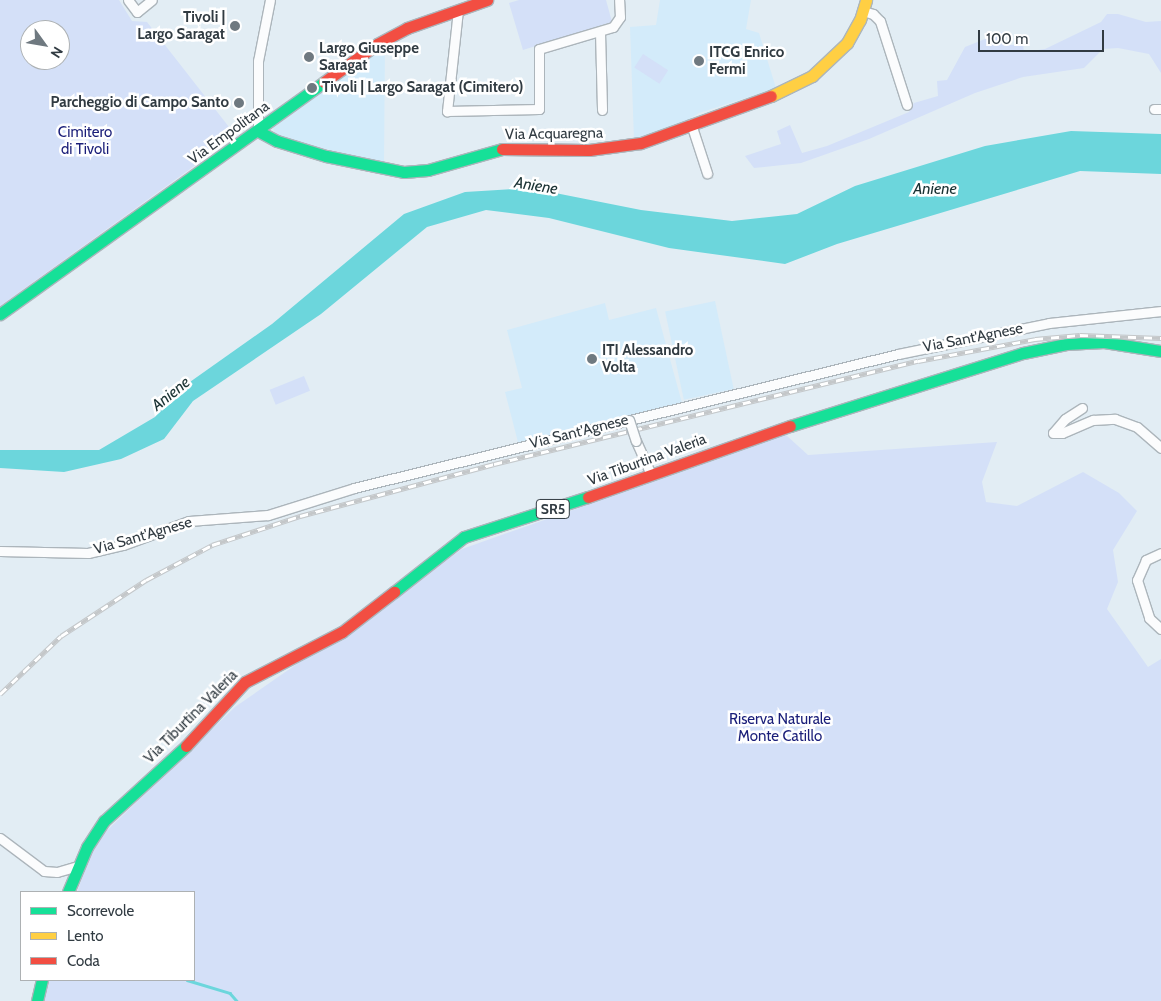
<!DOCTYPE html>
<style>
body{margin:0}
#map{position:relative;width:1161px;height:1001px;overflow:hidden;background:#e2edf4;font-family:Cabin,sans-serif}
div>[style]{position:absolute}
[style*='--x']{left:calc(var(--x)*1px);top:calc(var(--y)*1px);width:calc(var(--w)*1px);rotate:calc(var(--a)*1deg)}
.built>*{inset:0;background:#d3ebfa;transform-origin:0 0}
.green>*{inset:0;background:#d4e0f8;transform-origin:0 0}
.water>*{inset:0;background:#6cd6dc}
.stream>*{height:2.5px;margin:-1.25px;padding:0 1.25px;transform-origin:1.25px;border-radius:1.25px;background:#6cd6dc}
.roads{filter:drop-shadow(1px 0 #acb5bb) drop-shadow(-1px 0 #acb5bb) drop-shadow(0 1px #acb5bb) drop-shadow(0 -1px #acb5bb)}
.street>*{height:9px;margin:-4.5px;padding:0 4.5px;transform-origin:4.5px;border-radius:4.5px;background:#fbfcfd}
.fast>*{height:11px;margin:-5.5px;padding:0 5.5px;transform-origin:5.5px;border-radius:5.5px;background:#16e098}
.slow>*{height:11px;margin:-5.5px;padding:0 5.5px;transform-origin:5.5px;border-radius:5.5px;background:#ffcf43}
.jam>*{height:11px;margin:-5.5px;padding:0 5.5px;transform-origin:5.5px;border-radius:5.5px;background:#f24e42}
.rail>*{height:4.5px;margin-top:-2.25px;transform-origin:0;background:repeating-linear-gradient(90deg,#fff 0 8px,#c4c7c9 0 16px);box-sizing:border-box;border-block:1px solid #c4c7c9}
.bridges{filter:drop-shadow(1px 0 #acb5bb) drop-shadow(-1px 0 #acb5bb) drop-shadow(0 1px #acb5bb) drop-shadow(0 -1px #acb5bb)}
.street-bridge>*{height:9px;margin:-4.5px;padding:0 4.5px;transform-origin:4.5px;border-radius:4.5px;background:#fbfcfd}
.dots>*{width:14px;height:14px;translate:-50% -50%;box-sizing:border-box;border:2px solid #fff;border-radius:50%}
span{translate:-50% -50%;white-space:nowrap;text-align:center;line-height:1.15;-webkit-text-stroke:5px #fff;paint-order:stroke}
.shield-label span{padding:1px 4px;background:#fff;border:1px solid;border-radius:4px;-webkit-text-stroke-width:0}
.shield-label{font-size:14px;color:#313b42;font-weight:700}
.poi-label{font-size:15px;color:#313b42;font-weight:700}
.right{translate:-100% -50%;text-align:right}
.left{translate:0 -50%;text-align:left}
.park-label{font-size:15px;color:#1a1e79}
.street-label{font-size:15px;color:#313b42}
.water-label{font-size:16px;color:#1a3233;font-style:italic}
.legend{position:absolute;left:20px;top:891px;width:175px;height:90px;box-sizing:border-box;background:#fff;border:1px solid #adb1b3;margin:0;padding:6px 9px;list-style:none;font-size:15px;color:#313b42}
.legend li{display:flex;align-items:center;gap:10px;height:25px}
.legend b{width:25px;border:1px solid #adb1b3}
.north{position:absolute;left:20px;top:20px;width:50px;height:50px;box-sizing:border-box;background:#fff;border:1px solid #adb1b3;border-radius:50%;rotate:122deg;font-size:14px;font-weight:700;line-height:20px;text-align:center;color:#313b42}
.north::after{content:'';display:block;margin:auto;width:18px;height:22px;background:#6f7980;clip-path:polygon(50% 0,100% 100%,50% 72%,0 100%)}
.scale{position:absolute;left:978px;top:30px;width:126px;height:22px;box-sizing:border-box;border:2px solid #313b42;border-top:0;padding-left:6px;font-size:15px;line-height:18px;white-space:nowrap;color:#313b42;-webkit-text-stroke:4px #fff;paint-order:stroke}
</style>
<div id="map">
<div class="built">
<i style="clip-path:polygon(660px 0,751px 0,746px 29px,759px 33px,776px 88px,699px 113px,675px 128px,634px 140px,630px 27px,656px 25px)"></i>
<i style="clip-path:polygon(385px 46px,384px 163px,276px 137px,272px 125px)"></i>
<i style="left:715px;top:301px;width:90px;height:51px;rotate:78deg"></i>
<i style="clip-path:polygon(605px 303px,609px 320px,656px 308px,682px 403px,519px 446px,505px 392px,522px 388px,507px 330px)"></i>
</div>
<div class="green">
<i style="clip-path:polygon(evenodd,0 0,119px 0,132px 21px,147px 22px,236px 136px,0 306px,0 0,30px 30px,60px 30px,60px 60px,30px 60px,30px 30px)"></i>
<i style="clip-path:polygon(519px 0,606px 0,612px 22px,523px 50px,509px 3px)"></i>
<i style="clip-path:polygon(1107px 14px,1118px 14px,1146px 22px,1161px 21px,1161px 73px,1149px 54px,1118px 48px,1103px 49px,1084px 68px,1023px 77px,975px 93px,869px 139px,801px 163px,754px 168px,745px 156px,781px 144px,777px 131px,790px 125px,802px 153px,827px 146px,909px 112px,914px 103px,938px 96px,937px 81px,947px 80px,965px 47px,1005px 31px,1005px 45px,1023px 45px,1024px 52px,1045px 49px,1101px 22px)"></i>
<i style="left:643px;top:54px;width:30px;height:16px;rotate:33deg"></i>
<i style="left:304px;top:376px;width:16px;height:37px;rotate:68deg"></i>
<i style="clip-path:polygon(786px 435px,808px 455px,997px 442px,982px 482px,986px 502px,1017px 506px,1083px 472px,1119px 493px,1137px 511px,1113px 550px,1118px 582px,1107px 609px,1148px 667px,1161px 659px,1161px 1001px,44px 1001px,48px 980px,194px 980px,194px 892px,77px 892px,95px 842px,235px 707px,462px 549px)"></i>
</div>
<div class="water">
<i style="clip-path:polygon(1071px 131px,1161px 134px,1161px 174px,1080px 171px,837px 244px,785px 264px,669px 248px,549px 218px,486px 210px,427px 227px,321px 314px,193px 401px,164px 439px,121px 459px,64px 472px,0 468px,0 450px,99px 450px,155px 417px,180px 389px,272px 324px,404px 214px,465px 192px,530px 188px,641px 210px,732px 221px,797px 214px,855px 186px,985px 146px)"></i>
</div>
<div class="stream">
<i style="--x:187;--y:980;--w:45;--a:16.8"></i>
<i style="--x:230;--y:993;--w:11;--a:49"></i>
</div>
<div class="roads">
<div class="street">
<i style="--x:128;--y:0;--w:15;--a:53"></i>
<i style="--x:137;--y:12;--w:19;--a:-39"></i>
<i style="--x:458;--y:10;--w:102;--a:96.2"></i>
<i style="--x:447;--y:111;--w:92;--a:-1.2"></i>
<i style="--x:539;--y:109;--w:60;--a:-90"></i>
<i style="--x:539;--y:49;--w:77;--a:-16.6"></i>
<i style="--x:613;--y:27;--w:12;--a:-55"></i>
<i style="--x:620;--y:17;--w:17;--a:-93"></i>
<i style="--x:863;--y:11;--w:10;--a:17"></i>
<i style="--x:873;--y:14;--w:10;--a:45"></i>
<i style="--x:880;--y:21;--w:88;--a:72.2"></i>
<i style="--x:600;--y:32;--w:78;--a:88.5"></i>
<i style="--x:1154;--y:109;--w:7;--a:0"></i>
<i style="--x:691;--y:124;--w:52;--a:71.9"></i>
<i style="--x:258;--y:131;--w:70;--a:-90"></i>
<i style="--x:258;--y:61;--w:62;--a:-78.9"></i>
<i style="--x:1082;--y:408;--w:20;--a:147"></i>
<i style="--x:1065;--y:419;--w:18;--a:131"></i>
<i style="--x:1053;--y:433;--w:9;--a:0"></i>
<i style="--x:1062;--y:433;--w:34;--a:-23"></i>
<i style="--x:1093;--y:420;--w:22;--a:-3"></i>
<i style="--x:1115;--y:419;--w:23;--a:20"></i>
<i style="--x:1137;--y:427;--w:32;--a:41"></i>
<i style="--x:636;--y:441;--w:37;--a:66"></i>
<i style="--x:0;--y:551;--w:88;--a:1.3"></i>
<i style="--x:88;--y:553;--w:36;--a:-13"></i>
<i style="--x:123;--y:545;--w:70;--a:-20"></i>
<i style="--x:189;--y:521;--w:79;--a:-4.3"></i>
<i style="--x:268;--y:515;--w:90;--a:-17.4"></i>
<i style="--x:354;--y:488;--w:560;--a:-13.84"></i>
<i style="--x:898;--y:354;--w:154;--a:-11.6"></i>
<i style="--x:1049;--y:323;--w:113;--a:-6.1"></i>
<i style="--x:1161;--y:553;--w:17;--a:155"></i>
<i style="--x:1146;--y:560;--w:22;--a:114"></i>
<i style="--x:1137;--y:580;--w:40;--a:72"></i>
<i style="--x:1149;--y:618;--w:16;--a:43"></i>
<i style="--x:0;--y:838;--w:55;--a:36.9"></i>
<i style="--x:44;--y:871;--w:13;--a:4"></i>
<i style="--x:57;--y:872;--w:22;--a:-16"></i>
</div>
<div class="fast">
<i style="--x:258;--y:131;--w:21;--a:28"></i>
<i style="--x:277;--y:141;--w:51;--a:17"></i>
<i style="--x:326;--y:156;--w:80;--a:11.6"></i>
<i style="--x:404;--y:172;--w:24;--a:-5"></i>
<i style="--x:428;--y:170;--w:77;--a:-15.8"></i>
<i style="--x:0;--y:314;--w:398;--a:-35.6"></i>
<i style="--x:790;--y:426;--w:244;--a:-17.4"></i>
<i style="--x:1023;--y:353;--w:44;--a:-11.8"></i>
<i style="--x:1066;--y:344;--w:38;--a:-3"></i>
<i style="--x:1104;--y:342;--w:58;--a:9"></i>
<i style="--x:394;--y:592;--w:89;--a:-38.2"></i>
<i style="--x:464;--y:537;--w:130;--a:-17.9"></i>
<i style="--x:68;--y:892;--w:49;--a:-67.1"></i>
<i style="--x:87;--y:847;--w:31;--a:-57"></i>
<i style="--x:104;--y:821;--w:111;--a:-42.4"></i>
<i style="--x:37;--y:1001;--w:22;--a:-77"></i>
</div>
<div class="slow">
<i style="--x:771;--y:96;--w:46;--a:-26"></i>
<i style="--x:812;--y:76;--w:48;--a:-43.3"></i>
<i style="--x:847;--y:43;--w:26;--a:-61"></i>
<i style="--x:860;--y:20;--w:21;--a:-73"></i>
</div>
<div class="jam">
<i style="--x:324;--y:82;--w:65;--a:-35.6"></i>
<i style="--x:377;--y:44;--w:34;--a:-28"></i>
<i style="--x:407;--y:28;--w:85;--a:-19.3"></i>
<i style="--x:502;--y:149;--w:87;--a:0.7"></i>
<i style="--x:589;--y:150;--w:52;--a:-7.7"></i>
<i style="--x:641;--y:143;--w:138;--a:-19.9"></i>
<i style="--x:588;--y:497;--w:214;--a:-19.4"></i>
<i style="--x:186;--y:746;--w:87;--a:-47.3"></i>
<i style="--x:245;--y:682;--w:109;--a:-27.3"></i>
<i style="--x:342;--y:632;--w:66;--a:-37.6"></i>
</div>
</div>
<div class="rail">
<i style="--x:0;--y:694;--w:84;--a:-43.6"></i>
<i style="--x:61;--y:636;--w:102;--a:-33.4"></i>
<i style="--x:146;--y:580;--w:75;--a:-27.9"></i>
<i style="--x:212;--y:545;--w:93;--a:-18.2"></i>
<i style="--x:300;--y:516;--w:201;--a:-15"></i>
<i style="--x:494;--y:464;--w:436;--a:-13.7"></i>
<i style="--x:918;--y:361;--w:119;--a:-10.6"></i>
<i style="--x:1035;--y:339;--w:45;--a:-5.1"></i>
<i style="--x:1080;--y:335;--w:81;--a:2.1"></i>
</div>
<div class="bridges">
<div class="street-bridge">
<i style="--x:629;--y:420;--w:22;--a:72"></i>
</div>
</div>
<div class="dots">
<i style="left:235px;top:26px;background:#6f7980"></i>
<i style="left:309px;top:57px;background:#6f7980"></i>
<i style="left:699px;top:61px;background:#6f7980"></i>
<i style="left:312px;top:88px;background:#6f7980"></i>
<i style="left:239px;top:103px;background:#6f7980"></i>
<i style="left:592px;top:359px;background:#6f7980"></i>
</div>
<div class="shield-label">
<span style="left:553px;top:509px">SR5</span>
</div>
<div class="poi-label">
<span class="right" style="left:225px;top:26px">Tivoli |<br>Largo Saragat</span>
<span class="left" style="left:319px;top:57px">Largo Giuseppe<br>Saragat</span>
<span class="left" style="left:709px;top:61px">ITCG Enrico<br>Fermi</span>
<span class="left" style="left:322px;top:88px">Tivoli | Largo Saragat (Cimitero)</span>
<span class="right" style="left:229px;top:103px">Parcheggio di Campo Santo</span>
<span class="left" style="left:602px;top:359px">ITI Alessandro<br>Volta</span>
</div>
<div class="park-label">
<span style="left:85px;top:141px">Cimitero<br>di Tivoli</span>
<span style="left:780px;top:728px">Riserva Naturale<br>Monte Catillo</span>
</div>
<div class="street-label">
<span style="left:229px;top:133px;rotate:-36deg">Via Empolitana</span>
<span style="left:554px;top:134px;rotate:-1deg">Via Acquaregna</span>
<span style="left:973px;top:338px;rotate:-11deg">Via Sant'Agnese</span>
<span style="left:579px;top:432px;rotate:-14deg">Via Sant'Agnese</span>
<span style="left:647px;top:460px;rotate:-20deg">Via Tiburtina Valeria</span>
<span style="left:143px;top:536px;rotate:-16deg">Via Sant'Agnese</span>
<span style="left:191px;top:717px;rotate:-45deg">Via Tiburtina Valeria</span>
</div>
<div class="water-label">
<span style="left:536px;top:186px;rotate:9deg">Aniene</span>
<span style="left:935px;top:189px">Aniene</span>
<span style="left:171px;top:394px;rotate:-39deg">Aniene</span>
</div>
<ul class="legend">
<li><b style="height:6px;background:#16e098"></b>Scorrevole</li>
<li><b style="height:6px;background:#ffcf43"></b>Lento</li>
<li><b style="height:6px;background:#f24e42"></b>Coda</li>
</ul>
<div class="north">N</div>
<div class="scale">100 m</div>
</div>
